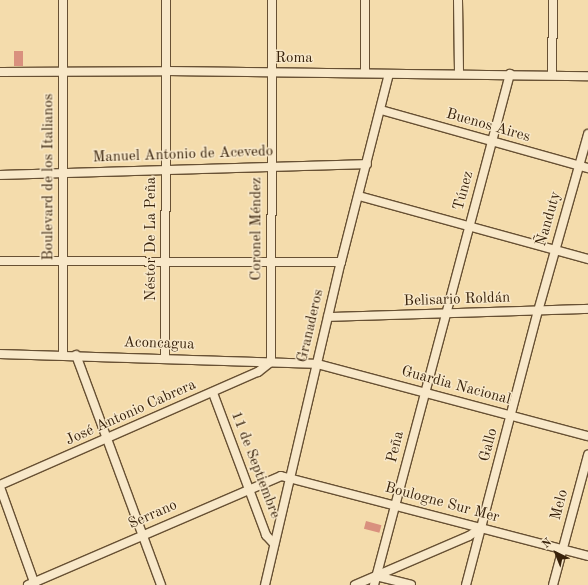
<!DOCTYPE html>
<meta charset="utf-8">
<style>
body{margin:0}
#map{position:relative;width:588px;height:585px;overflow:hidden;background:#f4dcac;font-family:"Old Standard TT",serif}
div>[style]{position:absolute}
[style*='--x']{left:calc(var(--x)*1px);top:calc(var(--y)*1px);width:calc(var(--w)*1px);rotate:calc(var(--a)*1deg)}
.building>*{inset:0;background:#d9907e;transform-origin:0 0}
.roads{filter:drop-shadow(1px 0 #675033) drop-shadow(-1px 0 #675033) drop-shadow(0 1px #675033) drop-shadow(0 -1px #675033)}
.minor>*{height:8px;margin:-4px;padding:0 4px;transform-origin:4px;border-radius:4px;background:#f8e8c9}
span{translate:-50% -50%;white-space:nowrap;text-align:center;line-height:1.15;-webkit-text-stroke:3px #f8e8c9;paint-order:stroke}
.street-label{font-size:15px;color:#38220b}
.north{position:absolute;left:536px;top:533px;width:40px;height:40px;-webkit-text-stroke:3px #f8e8c9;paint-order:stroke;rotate:317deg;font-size:11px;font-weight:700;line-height:16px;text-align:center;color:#38220b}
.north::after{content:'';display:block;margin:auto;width:14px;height:18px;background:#38220b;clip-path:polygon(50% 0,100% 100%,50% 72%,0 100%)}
</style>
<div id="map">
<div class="building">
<i style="left:14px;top:51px;width:9px;height:15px"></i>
<i style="left:366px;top:521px;width:16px;height:8px;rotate:15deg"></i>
</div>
<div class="roads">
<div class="minor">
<i style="--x:365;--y:0;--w:73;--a:90"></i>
<i style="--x:458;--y:0;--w:74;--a:89.2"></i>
<i style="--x:0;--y:72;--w:167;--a:-0.3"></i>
<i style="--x:167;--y:71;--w:421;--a:0.7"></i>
<i style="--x:552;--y:75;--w:75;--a:-89.2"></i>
<i style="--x:381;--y:110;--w:215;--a:15.7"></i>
<i style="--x:0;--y:175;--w:367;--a:-1.7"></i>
<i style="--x:359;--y:196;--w:238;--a:15.4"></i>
<i style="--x:0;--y:261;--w:341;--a:0.2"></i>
<i style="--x:328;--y:317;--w:260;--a:-1.8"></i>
<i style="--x:0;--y:354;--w:317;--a:1.8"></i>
<i style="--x:317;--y:364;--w:280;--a:14.9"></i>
<i style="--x:63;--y:355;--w:355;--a:-90"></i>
<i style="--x:76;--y:355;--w:245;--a:69.7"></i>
<i style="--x:165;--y:358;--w:358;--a:-89.8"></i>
<i style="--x:213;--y:393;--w:152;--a:69.5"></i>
<i style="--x:266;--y:535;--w:12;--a:48"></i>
<i style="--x:0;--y:485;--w:282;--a:-23.7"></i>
<i style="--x:258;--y:372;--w:16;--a:-38"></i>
<i style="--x:271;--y:362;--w:362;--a:-89.8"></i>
<i style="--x:0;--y:487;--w:104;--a:70.3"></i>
<i style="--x:376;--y:576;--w:36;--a:14"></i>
<i style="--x:28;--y:585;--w:275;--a:-23.3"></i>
<i style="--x:281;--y:476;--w:317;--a:14.6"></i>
<i style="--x:265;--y:585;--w:332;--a:-76.8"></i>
<i style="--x:341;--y:262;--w:194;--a:-75.7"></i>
<i style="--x:355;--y:585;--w:124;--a:-23.3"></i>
<i style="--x:469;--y:536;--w:14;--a:-34"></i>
<i style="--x:374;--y:585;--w:529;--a:-75.1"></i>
<i style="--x:466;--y:585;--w:283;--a:-75.3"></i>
<i style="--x:538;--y:311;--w:184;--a:-74.2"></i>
<i style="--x:553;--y:585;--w:135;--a:-74.9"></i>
</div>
</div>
<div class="street-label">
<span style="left:294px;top:59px">Roma</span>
<span style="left:488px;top:126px;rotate:16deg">Buenos Aires</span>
<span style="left:183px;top:155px;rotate:-2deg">Manuel Antonio de Acevedo</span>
<span style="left:49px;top:177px;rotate:-90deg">Boulevard de los Italianos</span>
<span style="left:464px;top:191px;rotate:-75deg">Túnez</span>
<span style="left:549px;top:219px;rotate:-74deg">Ñanduty</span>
<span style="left:257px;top:229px;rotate:-90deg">Coronel Méndez</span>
<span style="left:152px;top:239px;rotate:-90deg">Néstor De La Peña</span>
<span style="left:457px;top:300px;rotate:-2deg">Belisario Roldán</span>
<span style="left:311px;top:326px;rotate:-77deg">Granaderos</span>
<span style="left:159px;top:344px;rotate:2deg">Aconcagua</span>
<span style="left:456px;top:386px;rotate:15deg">Guardia Nacional</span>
<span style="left:131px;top:413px;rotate:-24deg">José Antonio Cabrera</span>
<span style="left:489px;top:445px;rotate:-75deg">Gallo</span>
<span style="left:396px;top:447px;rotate:-76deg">Peña</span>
<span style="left:255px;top:465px;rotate:69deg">11 de Septiembre</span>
<span style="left:442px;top:503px;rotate:15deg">Boulogne Sur Mer</span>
<span style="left:560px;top:505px;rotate:-75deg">Melo</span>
<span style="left:153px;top:515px;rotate:-24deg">Serrano</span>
</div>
<div class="north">N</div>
</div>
